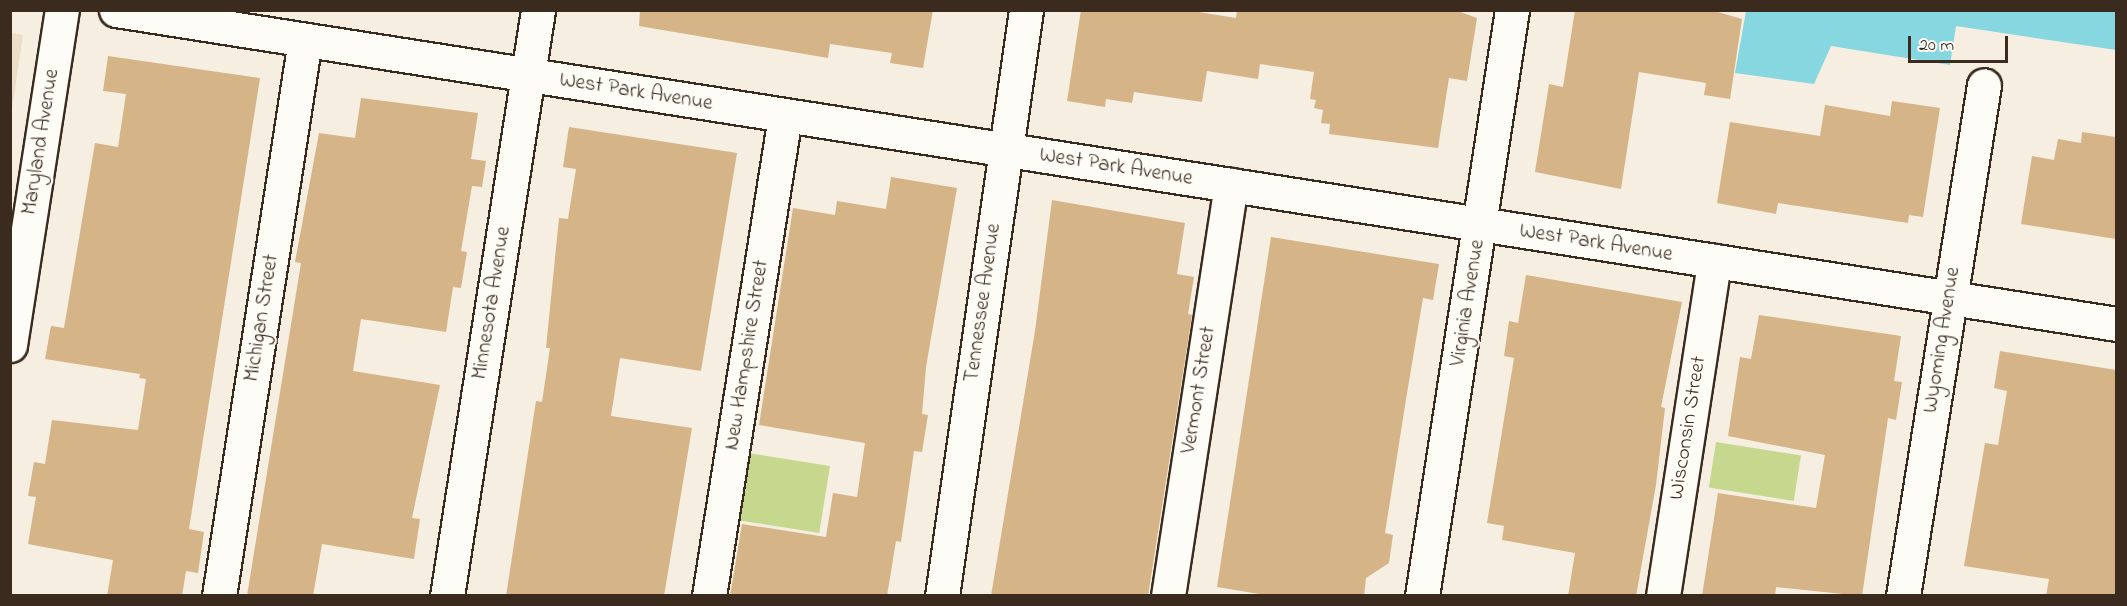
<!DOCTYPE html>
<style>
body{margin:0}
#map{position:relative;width:2127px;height:606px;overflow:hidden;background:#f5eee1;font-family:"Indie Flower",sans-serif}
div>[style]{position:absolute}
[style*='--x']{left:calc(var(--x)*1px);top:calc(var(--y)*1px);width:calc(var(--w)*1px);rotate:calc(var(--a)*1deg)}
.built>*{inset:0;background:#ebddc6}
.green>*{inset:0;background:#c6d88d;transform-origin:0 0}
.water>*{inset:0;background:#87d7e1}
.building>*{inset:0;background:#d5b488}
.roads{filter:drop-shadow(2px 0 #3b2a1e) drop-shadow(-2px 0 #3b2a1e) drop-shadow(0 2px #3b2a1e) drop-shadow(0 -2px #3b2a1e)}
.minor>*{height:33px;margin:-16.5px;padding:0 16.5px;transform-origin:16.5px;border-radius:16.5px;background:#fdfcf7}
span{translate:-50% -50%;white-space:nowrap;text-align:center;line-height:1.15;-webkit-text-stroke:4.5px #fdfcf7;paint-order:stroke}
.street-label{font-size:21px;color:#3b2a1e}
.frame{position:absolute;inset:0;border:12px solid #3b2a1e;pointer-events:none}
.scale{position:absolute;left:1908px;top:36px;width:100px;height:27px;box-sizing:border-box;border:3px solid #3b2a1e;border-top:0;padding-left:8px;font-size:18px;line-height:21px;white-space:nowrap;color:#3b2a1e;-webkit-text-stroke:4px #fdfcf7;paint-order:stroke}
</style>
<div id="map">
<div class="built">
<i style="clip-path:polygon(11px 33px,23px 35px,11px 116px,10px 33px)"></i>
</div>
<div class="green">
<i style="left:1716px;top:442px;width:86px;height:46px;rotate:9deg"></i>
<i style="left:742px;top:452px;width:89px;height:68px;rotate:9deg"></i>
</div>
<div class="water">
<i style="clip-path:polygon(1746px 11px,2116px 11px,2116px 50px,1956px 26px,1950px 65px,1831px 46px,1814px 84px,1735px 73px)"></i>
</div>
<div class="building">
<i style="clip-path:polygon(640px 10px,933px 10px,923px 68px,890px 63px,892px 53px,830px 44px,828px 58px,639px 26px)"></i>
<i style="clip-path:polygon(1081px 10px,1186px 10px,1236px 18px,1237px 10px,1455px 10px,1477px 18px,1467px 81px,1449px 78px,1438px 148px,1329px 134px,1330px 124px,1321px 123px,1323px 110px,1314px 108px,1316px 100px,1310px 99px,1314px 72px,1260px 64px,1258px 79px,1207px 71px,1202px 102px,1134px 92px,1132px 103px,1106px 99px,1105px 107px,1067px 101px)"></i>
<i style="clip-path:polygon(1575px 10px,1711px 10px,1742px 19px,1730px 99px,1704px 95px,1706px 83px,1639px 72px,1621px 189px,1535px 172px,1549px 84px,1563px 87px)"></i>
<i style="clip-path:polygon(108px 56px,260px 78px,189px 529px,204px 532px,198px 573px,186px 571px,182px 596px,107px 596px,113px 560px,28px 544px,36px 497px,28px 496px,34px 462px,45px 464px,52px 420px,138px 430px,146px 379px,139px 378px,140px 374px,45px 359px,51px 326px,64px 328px,95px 143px,118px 147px,126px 94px,103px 91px)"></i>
<i style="clip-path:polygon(361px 98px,478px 113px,471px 159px,486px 161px,482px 187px,472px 186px,461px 251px,467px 252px,461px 288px,453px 287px,446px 332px,361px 319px,353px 371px,440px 385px,412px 518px,420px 519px,414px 559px,322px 544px,313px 596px,247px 596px,301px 263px,295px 262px,319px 133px,355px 138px)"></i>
<i style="clip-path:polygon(1892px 101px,1940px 108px,1923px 217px,1909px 215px,1908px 223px,1778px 203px,1776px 214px,1717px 203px,1730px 122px,1820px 136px,1825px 105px,1890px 116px)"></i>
<i style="clip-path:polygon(569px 127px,737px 153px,701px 371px,620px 358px,611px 416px,692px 428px,664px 596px,506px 596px,536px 401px,542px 402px,550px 348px,546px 348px,559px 218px,568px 219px,576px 169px,563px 167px)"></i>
<i style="clip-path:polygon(2082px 132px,2116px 137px,2116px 239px,2021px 224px,2032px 156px,2054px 160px,2058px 139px,2081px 143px)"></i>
<i style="clip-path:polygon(891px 177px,957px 188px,926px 367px,922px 414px,928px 415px,922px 452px,914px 451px,901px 542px,896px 541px,887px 596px,730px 596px,742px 524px,826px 537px,833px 493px,857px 497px,865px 443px,759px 425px,793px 208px,835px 215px,837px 201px,886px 209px)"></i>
<i style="clip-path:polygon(1052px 200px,1185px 223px,1177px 274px,1194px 277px,1188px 314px,1192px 315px,1148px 596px,991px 596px,1035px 331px)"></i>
<i style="clip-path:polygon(1271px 237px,1439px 264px,1433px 300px,1423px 298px,1407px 393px,1385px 533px,1393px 535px,1389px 563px,1366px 578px,1364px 596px,1271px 596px,1217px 587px)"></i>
<i style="clip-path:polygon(1526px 275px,1682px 302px,1661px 407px,1665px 408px,1656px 485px,1636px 596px,1568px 596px,1575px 553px,1502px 540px,1504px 526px,1487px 523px,1514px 358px,1504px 356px,1509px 321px,1518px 323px)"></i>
<i style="clip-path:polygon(1759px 315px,1901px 336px,1894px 381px,1902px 382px,1896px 420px,1888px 418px,1862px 596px,1776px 587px,1775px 596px,1702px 596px,1718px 493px,1816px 508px,1825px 455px,1728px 436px,1740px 357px,1751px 359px)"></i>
<i style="clip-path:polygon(2000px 351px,2116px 370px,2116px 596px,2046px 596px,2049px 579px,1964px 566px,1985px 443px,1998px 445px,2007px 391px,1994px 388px)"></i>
</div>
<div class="roads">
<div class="minor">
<i style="--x:116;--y:10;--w:2024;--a:8.92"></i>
<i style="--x:10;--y:345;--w:339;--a:-81.2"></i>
<i style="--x:219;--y:596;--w:563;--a:-81.21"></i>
<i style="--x:447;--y:596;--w:593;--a:-81.17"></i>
<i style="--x:709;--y:596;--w:487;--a:-81"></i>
<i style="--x:942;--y:596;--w:592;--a:-81.84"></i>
<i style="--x:1168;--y:596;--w:416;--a:-81.3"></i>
<i style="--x:1422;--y:596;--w:593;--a:-81.27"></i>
<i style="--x:1663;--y:596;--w:339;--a:-81.3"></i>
<i style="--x:1903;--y:596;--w:517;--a:-80.99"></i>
</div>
</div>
<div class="street-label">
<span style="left:636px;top:92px;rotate:9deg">West Park Avenue</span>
<span style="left:41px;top:142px;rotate:-81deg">Maryland Avenue</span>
<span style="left:1116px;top:167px;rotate:9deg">West Park Avenue</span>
<span style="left:1596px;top:243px;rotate:9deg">West Park Avenue</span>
<span style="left:492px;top:303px;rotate:-81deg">Minnesota Avenue</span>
<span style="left:983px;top:303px;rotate:-82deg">Tennessee Avenue</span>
<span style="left:1468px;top:303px;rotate:-81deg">Virginia Avenue</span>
<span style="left:262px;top:318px;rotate:-81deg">Michigan Street</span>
<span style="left:1942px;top:340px;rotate:-81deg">Wyoming Avenue</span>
<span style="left:747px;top:355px;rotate:-81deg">New Hampshire Street</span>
<span style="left:1199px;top:390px;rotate:-81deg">Vermont Street</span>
<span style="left:1688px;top:428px;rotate:-81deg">Wisconsin Street</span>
</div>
<div class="frame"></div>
<div class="scale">20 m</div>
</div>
